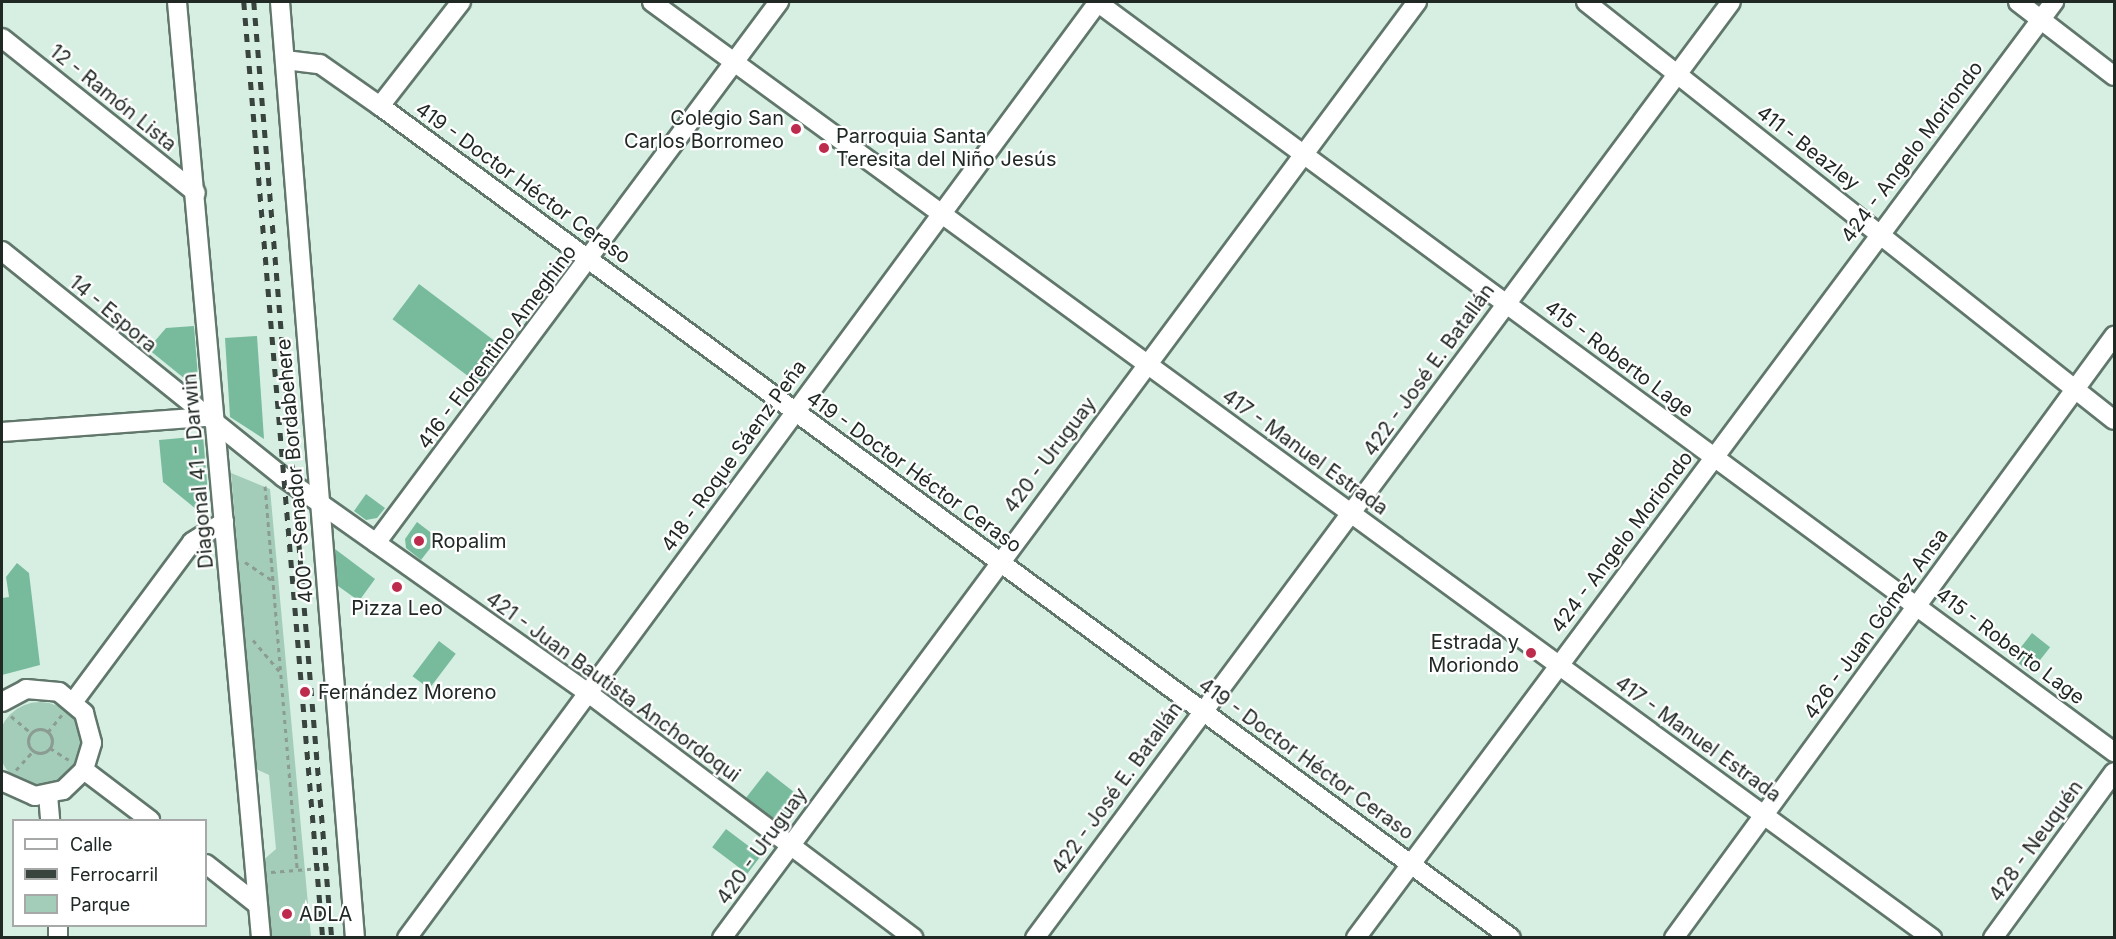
<!DOCTYPE html>
<meta charset="utf-8">
<style>
body{margin:0}
#map{position:relative;width:2116px;height:939px;overflow:hidden;background:#d7efe3;font-family:Inter,sans-serif}
div>[style]{position:absolute}
[style*='--x']{left:calc(var(--x)*1px);top:calc(var(--y)*1px);width:calc(var(--w)*1px);rotate:calc(var(--a)*1deg)}
.green>*{inset:0;background:#a3cdb8}
.round{border-radius:50%}
.building>*{inset:0;background:#78bb9c;transform-origin:0 0}
.path>*{height:3px;margin-top:-1.5px;transform-origin:0;background:repeating-linear-gradient(90deg,#8b9c93 0 4.5px,transparent 0 9px)}
.path>.ring{margin:-1.5px;padding:0;box-sizing:content-box;background:none;border:3px solid #8b9c93;border-radius:50%}
.roads{filter:drop-shadow(2px 0 #61776c) drop-shadow(-2px 0 #61776c) drop-shadow(0 2px #61776c) drop-shadow(0 -2px #61776c)}
.street>*{height:18px;margin:-9px;padding:0 9px;transform-origin:9px;border-radius:9px;background:#fff}
.rail>*{height:4.5px;margin-top:-2.25px;transform-origin:0;background:repeating-linear-gradient(90deg,#39443e 0 8px,transparent 0 16px)}
.dots>*{width:16px;height:16px;translate:-50% -50%;box-sizing:border-box;border:3px solid #fff;border-radius:50%}
span{translate:-50% -50%;white-space:nowrap;text-align:center;line-height:1.15;-webkit-text-stroke:4.5px #fff;paint-order:stroke}
.street-label{font-size:20px;color:#202924}
.poi-label{font-size:20px;color:#202924}
.right{translate:-100% -50%;text-align:right}
.left{translate:0 -50%;text-align:left}
.frame{position:absolute;inset:0;border:3px solid #202924;pointer-events:none}
.legend{position:absolute;left:12px;top:819px;width:195px;height:108px;box-sizing:border-box;background:#fff;border:2px solid #a6a9a7;margin:0;padding:8px 10px;list-style:none;font-size:18px;color:#202924}
.legend li{display:flex;align-items:center;gap:12px;height:30px}
.legend b{width:30px;border:2px solid #a6a9a7}
</style>
<div id="map">
<div class="green">
<i style="clip-path:polygon(231px 473px,270px 489px,311px 937px,267px 937px,261px 862px,276px 849px,269px 775px,256px 769px)"></i>
<i class="round" style="left:-2px;top:702px;width:84px;height:84px"></i>
</div>
<div class="building">
<i style="left:419px;top:284px;width:109px;height:44px;rotate:37deg"></i>
<i style="clip-path:polygon(194px 326px,198px 378px,190px 383px,148px 349px,166px 328px)"></i>
<i style="clip-path:polygon(257px 336px,264px 439px,230px 417px,225px 338px)"></i>
<i style="clip-path:polygon(203px 436px,208px 494px,196px 509px,163px 482px,159px 440px)"></i>
<i style="clip-path:polygon(366px 494px,385px 508px,377px 518px,366px 520px,354px 511px)"></i>
<i style="clip-path:polygon(417px 522px,438px 538px,421px 560px,406px 548px,405px 539px)"></i>
<i style="clip-path:polygon(335px 549px,375px 579px,359px 601px,338px 586px)"></i>
<i style="clip-path:polygon(17px 563px,29px 573px,40px 665px,2px 675px,2px 598px,9px 597px,6px 577px)"></i>
<i style="left:2032px;top:633px;width:23px;height:32px;rotate:38deg"></i>
<i style="left:439px;top:641px;width:21px;height:44px;rotate:37deg"></i>
<i style="left:767px;top:771px;width:46px;height:34px;rotate:38deg"></i>
<i style="left:726px;top:829px;width:44px;height:23px;rotate:37deg"></i>
</div>
<div class="path">
<i style="--x:265;--y:486;--w:385;--a:85.2"></i>
<i style="--x:245;--y:562;--w:34;--a:34"></i>
<i style="--x:253;--y:640;--w:42;--a:49.8"></i>
<i style="--x:11;--y:716;--w:25;--a:40"></i>
<i class="ring" style="left:28px;top:729px;width:21px;height:21px"></i>
<i style="--x:48;--y:732;--w:22;--a:-51"></i>
<i style="--x:50;--y:748;--w:22;--a:32"></i>
<i style="--x:16;--y:770;--w:25;--a:-48"></i>
<i style="--x:271;--y:872;--w:62;--a:-4.6"></i>
</div>
<div class="roads">
<div class="street">
<i style="--x:177;--y:2;--w:940;--a:84.87"></i>
<i style="--x:280;--y:2;--w:939;--a:85.42"></i>
<i style="--x:652;--y:2;--w:1586;--a:36.18"></i>
<i style="--x:1097;--y:2;--w:1264;--a:36.41"></i>
<i style="--x:1586;--y:2;--w:673;--a:38.37"></i>
<i style="--x:2018;--y:2;--w:121;--a:37.6"></i>
<i style="--x:2;--y:38;--w:248;--a:38.6"></i>
<i style="--x:285;--y:60;--w:35;--a:7"></i>
<i style="--x:320;--y:64;--w:73;--a:35"></i>
<i style="--x:380;--y:106;--w:1404;--a:36.34"></i>
<i style="--x:380;--y:106;--w:132;--a:-52.1"></i>
<i style="--x:2;--y:251;--w:361;--a:38.8"></i>
<i style="--x:283;--y:477;--w:372;--a:35.3"></i>
<i style="--x:587;--y:692;--w:409;--a:37"></i>
<i style="--x:2;--y:432;--w:203;--a:-4.2"></i>
<i style="--x:376;--y:543;--w:675;--a:-53.32"></i>
<i style="--x:74;--y:701;--w:198;--a:-53.4"></i>
<i style="--x:192;--y:542;--w:38;--a:-32"></i>
<i style="--x:2;--y:702;--w:27;--a:-28"></i>
<i style="--x:26;--y:689;--w:33;--a:5"></i>
<i style="--x:59;--y:692;--w:33;--a:40"></i>
<i style="--x:84;--y:713;--w:31;--a:75"></i>
<i style="--x:92;--y:743;--w:28;--a:107"></i>
<i style="--x:84;--y:770;--w:29;--a:136"></i>
<i style="--x:63;--y:790;--w:29;--a:168"></i>
<i style="--x:35;--y:796;--w:36;--a:-156"></i>
<i style="--x:84;--y:770;--w:83;--a:37.1"></i>
<i style="--x:48;--y:795;--w:25;--a:85"></i>
<i style="--x:206;--y:864;--w:66;--a:38.3"></i>
<i style="--x:58;--y:926;--w:12;--a:90"></i>
<i style="--x:407;--y:938;--w:1163;--a:-53.56"></i>
<i style="--x:722;--y:938;--w:1166;--a:-53.41"></i>
<i style="--x:1035;--y:938;--w:1166;--a:-53.37"></i>
<i style="--x:1356;--y:938;--w:1168;--a:-53.29"></i>
<i style="--x:1674;--y:938;--w:746;--a:-53.84"></i>
<i style="--x:1993;--y:938;--w:205;--a:-53.9"></i>
</div>
</div>
<div class="rail">
<i style="--x:244;--y:2;--w:939;--a:85.18"></i>
<i style="--x:254;--y:2;--w:939;--a:85.24"></i>
</div>
<div class="dots">
<i style="left:796px;top:129px;background:#bd2c4c"></i>
<i style="left:824px;top:148px;background:#bd2c4c"></i>
<i style="left:419px;top:541px;background:#bd2c4c"></i>
<i style="left:397px;top:587px;background:#bd2c4c"></i>
<i style="left:1531px;top:653px;background:#bd2c4c"></i>
<i style="left:305px;top:692px;background:#bd2c4c"></i>
<i style="left:287px;top:914px;background:#bd2c4c"></i>
</div>
<div class="street-label">
<span style="left:113px;top:98px;rotate:39deg">12 - Ramón Lista</span>
<span style="left:1808px;top:148px;rotate:38deg">411 - Beazley</span>
<span style="left:1912px;top:152px;rotate:-53deg">424 - Angelo Moriondo</span>
<span style="left:523px;top:183px;rotate:36deg">419 - Doctor Héctor Ceraso</span>
<span style="left:113px;top:314px;rotate:40deg">14 - Espora</span>
<span style="left:497px;top:347px;rotate:-53deg">416 - Florentino Ameghino</span>
<span style="left:1619px;top:359px;rotate:37deg">415 - Roberto Lage</span>
<span style="left:1429px;top:370px;rotate:-54deg">422 - José E. Batallán</span>
<span style="left:1305px;top:452px;rotate:36deg">417 - Manuel Estrada</span>
<span style="left:1050px;top:455px;rotate:-53deg">420 - Uruguay</span>
<span style="left:734px;top:456px;rotate:-54deg">418 - Roque Sáenz Peña</span>
<span style="left:198px;top:471px;rotate:-95deg">Diagonal 41 - Darwin</span>
<span style="left:295px;top:471px;rotate:-95deg">400 - Senador Bordabehere</span>
<span style="left:914px;top:472px;rotate:36deg">419 - Doctor Héctor Ceraso</span>
<span style="left:1622px;top:542px;rotate:-53deg">424 - Angelo Moriondo</span>
<span style="left:1876px;top:624px;rotate:-54deg">426 - Juan Gómez Ansa</span>
<span style="left:2010px;top:646px;rotate:37deg">415 - Roberto Lage</span>
<span style="left:613px;top:687px;rotate:36deg">421 - Juan Bautista Anchordoqui</span>
<span style="left:1698px;top:739px;rotate:36deg">417 - Manuel Estrada</span>
<span style="left:1306px;top:759px;rotate:36deg">419 - Doctor Héctor Ceraso</span>
<span style="left:1117px;top:788px;rotate:-54deg">422 - José E. Batallán</span>
<span style="left:2036px;top:841px;rotate:-54deg">428 - Neuquén</span>
<span style="left:762px;top:846px;rotate:-54deg">420 - Uruguay</span>
</div>
<div class="poi-label">
<span class="right" style="left:784px;top:130px">Colegio San<br>Carlos Borromeo</span>
<span class="left" style="left:836px;top:148px">Parroquia Santa<br>Teresita del Niño Jesús</span>
<span class="left" style="left:431px;top:541px">Ropalim</span>
<span style="left:397px;top:608px">Pizza Leo</span>
<span class="right" style="left:1519px;top:654px">Estrada y<br>Moriondo</span>
<span class="left" style="left:318px;top:692px">Fernández Moreno</span>
<span class="left" style="left:299px;top:914px">ADLA</span>
</div>
<div class="frame"></div>
<ul class="legend">
<li><b style="height:8px;background:#fff"></b>Calle</li>
<li><b style="height:8px;background:#39443e"></b>Ferrocarril</li>
<li><b style="height:16px;background:#a3cdb8"></b>Parque</li>
</ul>
</div>
